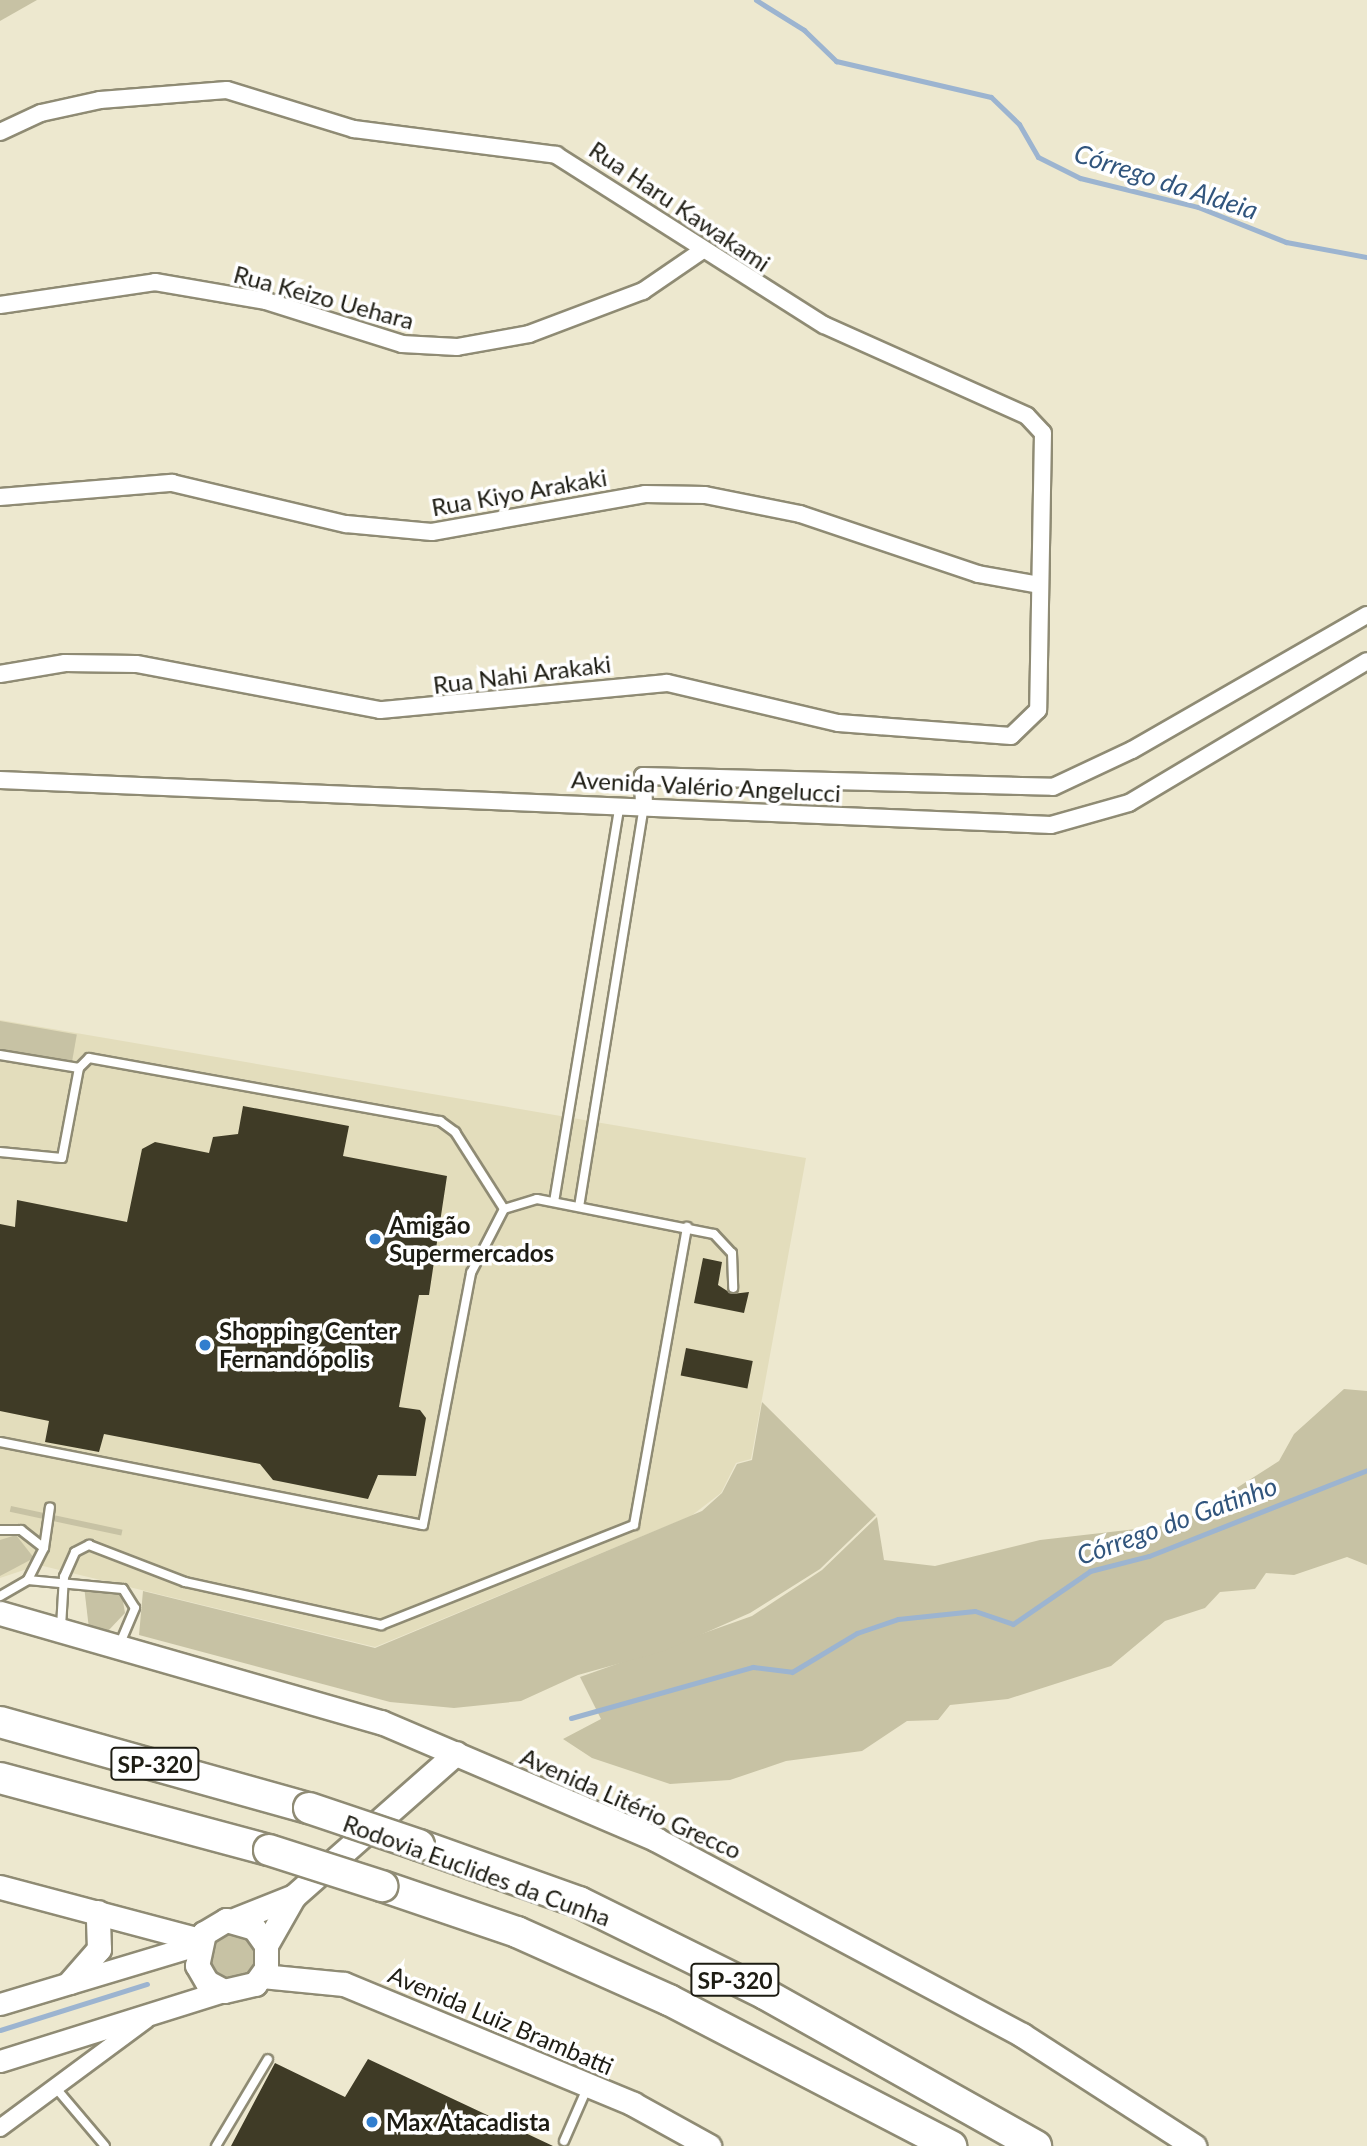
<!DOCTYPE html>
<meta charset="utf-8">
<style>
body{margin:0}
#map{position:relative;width:1367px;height:2146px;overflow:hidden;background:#ede8cf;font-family:Lato,sans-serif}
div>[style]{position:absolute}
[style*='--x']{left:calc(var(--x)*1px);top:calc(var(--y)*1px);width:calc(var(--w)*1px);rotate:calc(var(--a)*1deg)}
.built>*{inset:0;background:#e3ddbc}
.green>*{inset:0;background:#c7c2a4;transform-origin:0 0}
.round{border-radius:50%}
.stream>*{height:5px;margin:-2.5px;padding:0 2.5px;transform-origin:2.5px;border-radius:2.5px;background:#9cb4d0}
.building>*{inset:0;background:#3f3b26;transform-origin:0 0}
.roads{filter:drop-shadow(2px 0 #8f8b74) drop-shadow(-2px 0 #8f8b74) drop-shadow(0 2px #8f8b74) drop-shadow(0 -2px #8f8b74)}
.service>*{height:8px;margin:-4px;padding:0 4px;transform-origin:4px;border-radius:4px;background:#fff}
.minor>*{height:16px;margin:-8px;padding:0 8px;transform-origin:8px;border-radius:8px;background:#fff}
.tertiary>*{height:21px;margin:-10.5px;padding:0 10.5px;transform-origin:10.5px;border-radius:10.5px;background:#fff}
.secondary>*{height:23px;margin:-11.5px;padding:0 11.5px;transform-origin:11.5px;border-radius:11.5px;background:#fff}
.motorway>*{height:30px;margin:-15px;padding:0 15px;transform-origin:15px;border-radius:15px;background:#fff}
.bridges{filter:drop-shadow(2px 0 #8f8b74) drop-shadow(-2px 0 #8f8b74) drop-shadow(0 2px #8f8b74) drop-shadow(0 -2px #8f8b74)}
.motorway-bridge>*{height:30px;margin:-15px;padding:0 15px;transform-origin:15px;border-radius:15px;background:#fff}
.dots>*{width:19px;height:19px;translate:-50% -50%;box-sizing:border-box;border:4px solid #fff;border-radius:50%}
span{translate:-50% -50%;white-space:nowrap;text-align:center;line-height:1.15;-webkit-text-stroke:7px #fff;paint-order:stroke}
.shield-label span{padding:2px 5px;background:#fff;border:2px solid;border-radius:5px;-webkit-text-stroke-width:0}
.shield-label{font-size:23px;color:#1d1c13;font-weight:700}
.street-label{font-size:24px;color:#1d1c13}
.poi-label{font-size:24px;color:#1d1c13;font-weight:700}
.left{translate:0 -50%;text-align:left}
.water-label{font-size:26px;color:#31557d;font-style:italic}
</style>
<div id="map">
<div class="built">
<i style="clip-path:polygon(0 1020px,806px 1158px,751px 1459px,736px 1463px,721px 1493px,691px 1516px,375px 1647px,39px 1565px,0 1578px)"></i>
</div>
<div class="green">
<i style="clip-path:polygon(0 0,37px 0,0 21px)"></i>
<i style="left:0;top:1021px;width:78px;height:33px;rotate:10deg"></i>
<i style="clip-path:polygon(1344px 1389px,1367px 1391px,1367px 1565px,1347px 1557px,1294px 1575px,1266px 1573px,1255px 1589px,1220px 1592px,1205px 1608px,1165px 1621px,1111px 1666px,1008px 1699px,950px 1705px,938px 1720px,907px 1721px,862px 1751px,786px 1761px,730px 1780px,670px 1784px,592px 1758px,563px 1739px,601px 1719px,580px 1677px,752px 1616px,822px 1570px,877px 1517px,884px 1560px,935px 1566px,1040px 1540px,1180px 1524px,1279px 1461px,1294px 1434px)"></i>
<i style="clip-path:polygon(762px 1402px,876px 1515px,820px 1569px,750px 1613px,664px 1651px,578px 1675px,521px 1701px,454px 1708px,390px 1702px,139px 1635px,143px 1591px,375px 1648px,702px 1511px,722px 1493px,737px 1464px,752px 1460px)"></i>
<i style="left:11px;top:1506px;width:114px;height:6px;rotate:12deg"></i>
<i style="clip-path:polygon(16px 1535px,34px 1558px,0 1576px,0 1540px)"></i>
<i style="clip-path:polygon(84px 1586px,116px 1591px,123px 1601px,125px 1613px,107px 1632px,89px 1629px)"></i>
<i class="round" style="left:207px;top:1931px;width:48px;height:48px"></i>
</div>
<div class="stream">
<i style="--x:756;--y:0;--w:57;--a:32"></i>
<i style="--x:804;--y:30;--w:45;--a:44.1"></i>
<i style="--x:836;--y:61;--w:159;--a:13.1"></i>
<i style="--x:991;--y:97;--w:39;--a:44"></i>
<i style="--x:1019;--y:124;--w:38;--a:60"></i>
<i style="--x:1038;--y:157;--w:47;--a:26.6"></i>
<i style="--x:1080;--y:178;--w:122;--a:13.8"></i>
<i style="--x:1198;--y:207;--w:95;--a:21.7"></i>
<i style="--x:1286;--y:242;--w:82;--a:10.5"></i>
<i style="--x:571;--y:1718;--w:189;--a:-15.7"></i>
<i style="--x:753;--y:1667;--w:39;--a:7"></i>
<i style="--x:792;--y:1672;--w:76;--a:-31"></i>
<i style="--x:857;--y:1633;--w:43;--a:-18.9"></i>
<i style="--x:898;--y:1619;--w:77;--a:-5.9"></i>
<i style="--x:975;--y:1611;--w:40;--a:18.9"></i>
<i style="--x:1013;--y:1624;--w:93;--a:-34.5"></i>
<i style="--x:1090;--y:1571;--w:61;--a:-14.3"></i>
<i style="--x:1149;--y:1556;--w:234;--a:-21.5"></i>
<i style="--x:0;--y:2030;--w:154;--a:-17.4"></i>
</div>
<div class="building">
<i style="clip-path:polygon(243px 1106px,349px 1126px,343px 1156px,447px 1176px,429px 1295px,419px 1295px,399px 1407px,420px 1410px,426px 1418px,416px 1476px,378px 1475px,368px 1499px,273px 1480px,260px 1464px,104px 1434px,99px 1452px,45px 1442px,49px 1421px,0 1411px,0 1224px,15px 1227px,17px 1200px,127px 1222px,142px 1149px,155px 1142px,209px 1153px,213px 1137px,238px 1134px)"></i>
<i style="clip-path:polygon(703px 1258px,722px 1262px,718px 1285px,732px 1294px,749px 1292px,744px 1313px,694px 1303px)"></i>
<i style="left:686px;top:1348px;width:68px;height:28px;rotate:11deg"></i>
<i style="clip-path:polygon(368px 2059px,553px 2146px,231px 2146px,275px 2063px,345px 2097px)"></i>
</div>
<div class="roads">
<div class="service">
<i style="--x:0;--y:1055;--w:80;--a:9.3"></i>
<i style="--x:0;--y:1152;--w:62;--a:5.5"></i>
<i style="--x:62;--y:1158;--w:92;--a:-79.3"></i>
<i style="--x:79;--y:1068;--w:14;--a:-45"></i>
<i style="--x:89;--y:1058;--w:357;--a:10.2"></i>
<i style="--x:440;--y:1121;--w:19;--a:36"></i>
<i style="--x:455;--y:1132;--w:91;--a:57.5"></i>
<i style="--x:554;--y:1202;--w:402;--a:-80.6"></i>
<i style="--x:579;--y:1207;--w:406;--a:-80.8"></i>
<i style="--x:0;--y:1442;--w:431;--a:11.1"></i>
<i style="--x:423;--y:1525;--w:257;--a:-79.2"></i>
<i style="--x:471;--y:1273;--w:72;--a:-62.7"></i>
<i style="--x:504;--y:1209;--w:34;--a:-17"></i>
<i style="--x:537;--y:1199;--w:180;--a:11.2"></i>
<i style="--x:714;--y:1234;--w:26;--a:47"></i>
<i style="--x:732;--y:1253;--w:35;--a:88"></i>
<i style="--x:0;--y:1530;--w:21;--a:0"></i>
<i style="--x:21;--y:1530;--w:29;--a:38"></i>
<i style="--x:44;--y:1548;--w:36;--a:117"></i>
<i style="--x:28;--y:1580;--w:32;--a:150"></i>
<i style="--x:44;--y:1548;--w:41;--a:-81.7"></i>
<i style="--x:28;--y:1580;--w:95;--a:5.4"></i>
<i style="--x:123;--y:1589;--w:22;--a:58"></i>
<i style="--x:135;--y:1608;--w:39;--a:113"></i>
<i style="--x:61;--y:1627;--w:50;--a:-86.6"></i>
<i style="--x:64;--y:1577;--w:27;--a:-66"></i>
<i style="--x:75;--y:1552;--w:16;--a:-27"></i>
<i style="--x:89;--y:1545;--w:103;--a:21.1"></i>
<i style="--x:185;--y:1582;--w:201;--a:12.4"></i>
<i style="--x:381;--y:1625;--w:272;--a:-21.6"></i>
<i style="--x:634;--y:1525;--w:303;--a:-79.9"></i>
<i style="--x:55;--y:2087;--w:77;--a:49.7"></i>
<i style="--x:564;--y:2141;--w:60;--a:-66.4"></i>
<i style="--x:216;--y:2146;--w:101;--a:-59.1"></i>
</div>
<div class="minor">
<i style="--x:0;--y:132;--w:45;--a:-24.9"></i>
<i style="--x:41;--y:113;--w:60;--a:-12.4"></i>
<i style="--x:100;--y:100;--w:127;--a:-4.5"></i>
<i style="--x:227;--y:90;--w:133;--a:17.1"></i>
<i style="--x:354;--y:129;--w:204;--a:7.3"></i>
<i style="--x:556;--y:155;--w:317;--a:32.4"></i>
<i style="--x:824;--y:325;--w:222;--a:24.1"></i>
<i style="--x:1027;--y:416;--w:23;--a:47"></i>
<i style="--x:1043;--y:433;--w:277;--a:91"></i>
<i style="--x:1038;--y:710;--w:37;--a:136"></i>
<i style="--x:1011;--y:736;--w:173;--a:-175.7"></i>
<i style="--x:838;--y:723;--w:176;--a:-166.8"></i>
<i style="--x:667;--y:683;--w:288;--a:174.6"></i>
<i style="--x:380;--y:710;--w:248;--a:-169.3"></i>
<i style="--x:136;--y:664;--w:71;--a:-179.2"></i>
<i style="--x:65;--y:663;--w:66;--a:170.4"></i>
<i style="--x:0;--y:305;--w:157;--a:-8.4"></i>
<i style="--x:155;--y:282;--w:113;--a:9.7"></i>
<i style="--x:266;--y:301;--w:143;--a:17.5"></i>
<i style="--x:402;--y:344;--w:55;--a:3.1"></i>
<i style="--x:457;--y:347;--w:73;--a:-10.2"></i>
<i style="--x:529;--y:334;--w:122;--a:-20.7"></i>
<i style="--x:643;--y:291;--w:69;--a:-34.4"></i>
<i style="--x:0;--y:497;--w:173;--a:-4.7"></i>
<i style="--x:172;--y:483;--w:179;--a:13.3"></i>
<i style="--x:346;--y:524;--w:86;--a:5.3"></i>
<i style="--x:432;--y:532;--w:216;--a:-10.1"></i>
<i style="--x:645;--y:494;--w:60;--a:1"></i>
<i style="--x:705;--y:495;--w:97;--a:11.3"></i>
<i style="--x:800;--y:514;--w:188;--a:18.6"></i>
<i style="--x:978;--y:574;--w:62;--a:10.2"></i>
<i style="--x:0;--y:780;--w:1052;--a:2.45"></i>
<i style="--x:1051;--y:825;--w:81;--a:-15.8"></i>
<i style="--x:1129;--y:803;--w:277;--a:-30.8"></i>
<i style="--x:644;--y:806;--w:30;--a:-92"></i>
<i style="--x:643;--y:776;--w:410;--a:1.5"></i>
<i style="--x:1053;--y:787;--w:87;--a:-25.1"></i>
<i style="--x:1132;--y:750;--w:271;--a:-29.9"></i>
<i style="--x:0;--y:2128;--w:182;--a:-36.5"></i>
</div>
<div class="tertiary">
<i style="--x:0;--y:2004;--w:206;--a:-16.7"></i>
<i style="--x:0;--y:2061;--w:235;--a:-17.4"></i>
</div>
<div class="secondary">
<i style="--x:0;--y:1613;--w:396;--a:16"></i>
<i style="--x:381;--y:1722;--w:300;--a:23.1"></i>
<i style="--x:657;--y:1840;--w:414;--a:28.1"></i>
<i style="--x:1022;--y:2035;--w:205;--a:32.8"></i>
<i style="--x:0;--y:1887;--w:206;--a:14.9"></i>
<i style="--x:234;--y:1920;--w:65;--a:-21.8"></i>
<i style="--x:266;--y:1945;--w:21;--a:-125"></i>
<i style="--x:254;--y:1928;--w:29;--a:-164"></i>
<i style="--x:226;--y:1920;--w:26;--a:149"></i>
<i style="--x:204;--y:1933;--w:33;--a:102"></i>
<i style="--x:197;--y:1965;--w:20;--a:60"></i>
<i style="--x:207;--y:1982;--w:19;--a:28"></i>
<i style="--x:224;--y:1991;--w:32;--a:-13"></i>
<i style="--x:255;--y:1984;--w:19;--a:-54"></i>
<i style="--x:266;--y:1969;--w:24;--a:-90"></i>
<i style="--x:266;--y:1945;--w:56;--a:-60.3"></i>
<i style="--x:294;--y:1896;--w:216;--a:-41.4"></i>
<i style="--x:262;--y:1976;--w:82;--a:5.6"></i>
<i style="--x:344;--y:1984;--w:313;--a:22.5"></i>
<i style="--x:633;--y:2104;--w:87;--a:28.9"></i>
<i style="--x:70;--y:1982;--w:44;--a:-48.7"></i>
<i style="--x:99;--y:1949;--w:37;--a:-92"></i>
</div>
<div class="motorway">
<i style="--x:0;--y:1722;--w:321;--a:15.6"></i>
<i style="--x:0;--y:1778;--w:278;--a:15"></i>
<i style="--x:419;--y:1845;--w:170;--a:19.6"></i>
<i style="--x:579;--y:1902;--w:208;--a:26.3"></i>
<i style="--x:765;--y:1994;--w:311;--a:29.3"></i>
<i style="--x:382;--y:1886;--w:143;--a:18.8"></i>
<i style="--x:517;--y:1932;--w:167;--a:24.1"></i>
<i style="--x:669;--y:2000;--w:318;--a:27.4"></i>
</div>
</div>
<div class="bridges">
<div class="motorway-bridge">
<i style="--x:309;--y:1808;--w:116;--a:18.6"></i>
<i style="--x:269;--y:1850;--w:119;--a:17.7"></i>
</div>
</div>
<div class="dots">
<i style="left:375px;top:1239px;background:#317ece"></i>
<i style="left:205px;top:1345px;background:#317ece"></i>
<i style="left:372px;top:2122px;background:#317ece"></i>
</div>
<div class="shield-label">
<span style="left:155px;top:1764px">SP-320</span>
<span style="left:735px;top:1980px">SP-320</span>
</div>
<div class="street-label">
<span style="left:680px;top:206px;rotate:34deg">Rua Haru Kawakami</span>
<span style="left:324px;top:297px;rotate:15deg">Rua Keizo Uehara</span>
<span style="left:519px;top:492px;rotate:-10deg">Rua Kiyo Arakaki</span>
<span style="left:522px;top:674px;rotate:-7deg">Rua Nahi Arakaki</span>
<span style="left:706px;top:786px;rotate:3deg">Avenida Valério Angelucci</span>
<span style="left:631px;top:1803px;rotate:24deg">Avenida Litério Grecco</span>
<span style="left:477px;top:1870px;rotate:20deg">Rodovia Euclides da Cunha</span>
<span style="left:501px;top:2020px;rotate:23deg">Avenida Luiz Brambatti</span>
</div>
<div class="poi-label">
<span class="left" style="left:389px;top:1239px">Amigão<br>Supermercados</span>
<span class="left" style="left:219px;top:1345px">Shopping Center<br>Fernandópolis</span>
<span class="left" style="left:386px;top:2122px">Max Atacadista</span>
</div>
<div class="water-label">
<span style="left:1166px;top:182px;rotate:18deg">Córrego da Aldeia</span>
<span style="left:1177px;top:1521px;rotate:-20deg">Córrego do Gatinho</span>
</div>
</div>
